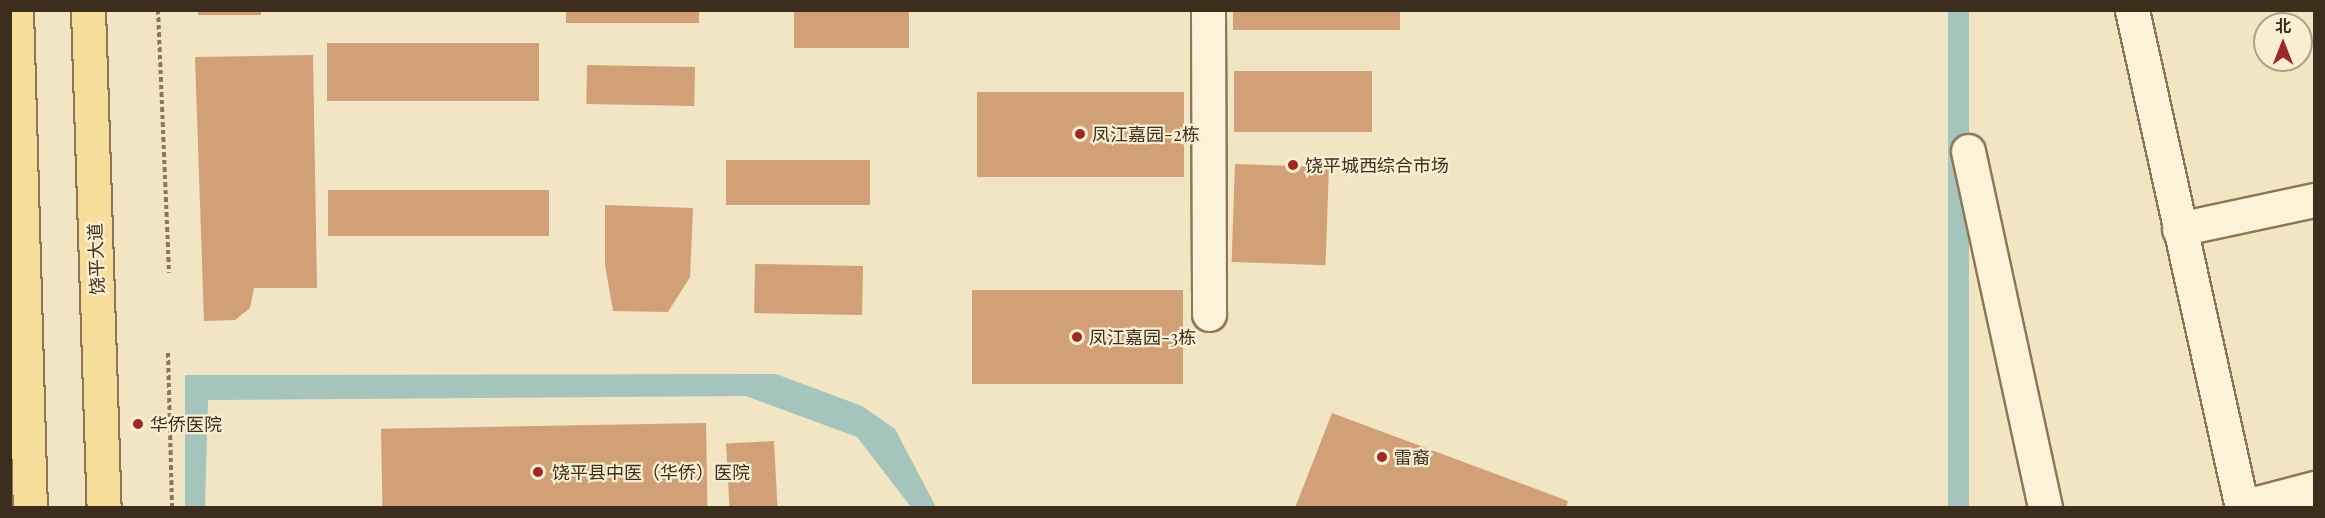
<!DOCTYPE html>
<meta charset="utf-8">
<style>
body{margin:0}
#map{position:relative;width:2325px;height:518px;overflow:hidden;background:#f1e5c3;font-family:"Playfair Display","Noto Sans SC",serif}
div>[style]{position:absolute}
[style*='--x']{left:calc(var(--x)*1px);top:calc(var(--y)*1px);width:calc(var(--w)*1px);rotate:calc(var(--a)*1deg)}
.water>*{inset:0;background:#a5c4bc;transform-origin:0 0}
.building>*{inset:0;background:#d1a077;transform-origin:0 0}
.path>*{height:4px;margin-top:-2px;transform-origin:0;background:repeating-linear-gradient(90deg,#8d7658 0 4.5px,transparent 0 7.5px)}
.roads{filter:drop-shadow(2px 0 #8d7658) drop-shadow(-2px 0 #8d7658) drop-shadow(0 2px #8d7658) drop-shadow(0 -2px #8d7658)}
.minor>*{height:33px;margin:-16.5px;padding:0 16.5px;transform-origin:16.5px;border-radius:16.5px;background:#fbf2d7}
.major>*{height:33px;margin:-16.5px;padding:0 16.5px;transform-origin:16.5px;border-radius:16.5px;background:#f6dd99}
.dots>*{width:16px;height:16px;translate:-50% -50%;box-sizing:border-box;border:3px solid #f8efd3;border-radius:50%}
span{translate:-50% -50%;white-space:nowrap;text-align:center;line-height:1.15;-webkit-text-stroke:4.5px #f8efd3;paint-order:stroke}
.poi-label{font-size:18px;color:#3c2d1d}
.left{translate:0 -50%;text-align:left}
.street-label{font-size:18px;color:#3c2d1d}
.frame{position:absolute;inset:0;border:12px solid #3c2d1d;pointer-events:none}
.north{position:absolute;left:2253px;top:12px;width:60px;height:60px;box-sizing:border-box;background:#f8efd3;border:2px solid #ada18a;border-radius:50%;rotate:0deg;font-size:16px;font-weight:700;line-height:24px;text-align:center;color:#3c2d1d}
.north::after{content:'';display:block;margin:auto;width:21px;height:27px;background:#a02824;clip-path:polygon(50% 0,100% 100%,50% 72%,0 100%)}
</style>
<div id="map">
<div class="water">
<i style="left:1948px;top:11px;width:21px;height:523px"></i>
<i style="clip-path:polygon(776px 374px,862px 406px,895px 429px,936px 507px,911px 507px,857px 437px,746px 396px,208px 400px,205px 507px,185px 507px,185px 375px)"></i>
</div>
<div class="building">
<i style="left:198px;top:10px;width:63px;height:5px"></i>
<i style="left:566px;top:10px;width:133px;height:13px"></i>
<i style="left:794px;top:10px;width:115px;height:38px"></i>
<i style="left:1233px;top:10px;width:167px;height:20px"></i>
<i style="left:539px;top:43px;width:58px;height:212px;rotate:90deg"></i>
<i style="clip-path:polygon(313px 55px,317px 288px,254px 288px,250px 308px,235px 320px,204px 321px,195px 57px)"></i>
<i style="left:587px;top:65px;width:108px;height:39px;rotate:1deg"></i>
<i style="left:1234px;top:71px;width:138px;height:61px"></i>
<i style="left:977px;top:92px;width:207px;height:85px"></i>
<i style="left:726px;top:160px;width:144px;height:45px"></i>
<i style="left:1235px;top:164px;width:94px;height:98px;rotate:2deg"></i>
<i style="left:549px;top:190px;width:46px;height:221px;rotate:90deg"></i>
<i style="clip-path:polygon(605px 205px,693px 208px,690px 277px,668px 312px,613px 311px,605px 265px)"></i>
<i style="left:755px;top:264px;width:108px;height:49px;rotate:1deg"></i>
<i style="left:972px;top:290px;width:211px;height:94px"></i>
<i style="clip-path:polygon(1332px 413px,1568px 501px,1566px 508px,1295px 508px)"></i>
<i style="left:706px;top:423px;width:85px;height:325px;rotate:89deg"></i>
<i style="left:774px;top:441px;width:67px;height:48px;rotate:87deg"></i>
</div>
<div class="path">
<i style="--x:158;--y:10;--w:263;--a:87.6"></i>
<i style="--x:168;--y:353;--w:155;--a:88.5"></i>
</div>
<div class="roads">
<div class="minor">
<i style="--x:1208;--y:10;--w:304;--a:89.8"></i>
<i style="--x:2132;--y:10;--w:510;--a:77.54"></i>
<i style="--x:1968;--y:151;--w:365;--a:77.8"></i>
<i style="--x:2179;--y:229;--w:138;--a:-12.1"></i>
<i style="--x:2242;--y:507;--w:74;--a:-14.8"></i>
</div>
<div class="major">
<i style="--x:16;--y:10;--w:498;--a:88.4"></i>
<i style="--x:88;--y:10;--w:498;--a:88.2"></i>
</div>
</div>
<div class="dots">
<i style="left:1080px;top:134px;background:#a02824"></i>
<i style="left:1293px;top:165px;background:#a02824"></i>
<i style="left:1077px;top:337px;background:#a02824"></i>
<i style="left:138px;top:424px;background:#a02824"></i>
<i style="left:1382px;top:457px;background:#a02824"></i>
<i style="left:538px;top:472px;background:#a02824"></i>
</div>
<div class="poi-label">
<span class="left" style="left:1092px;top:134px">凤江嘉园-2栋</span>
<span class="left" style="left:1305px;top:165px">饶平城西综合市场</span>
<span class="left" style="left:1089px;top:337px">凤江嘉园-3栋</span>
<span class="left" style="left:150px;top:424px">华侨医院</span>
<span class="left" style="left:1394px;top:457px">雷裔</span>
<span class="left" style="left:552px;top:472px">饶平县中医（华侨）医院</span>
</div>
<div class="street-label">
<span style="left:96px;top:259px;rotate:-92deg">饶平大道</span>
</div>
<div class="frame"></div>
<div class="north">北</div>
</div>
